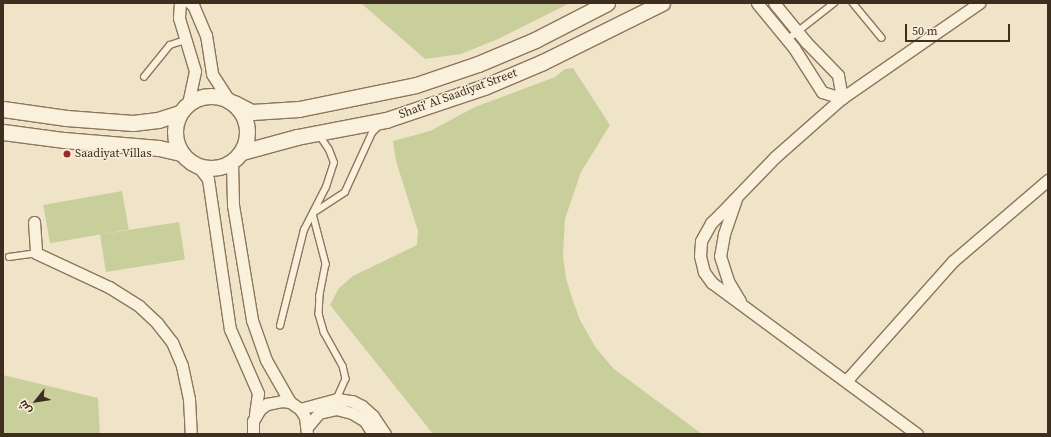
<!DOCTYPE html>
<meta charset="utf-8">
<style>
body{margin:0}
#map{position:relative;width:1051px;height:437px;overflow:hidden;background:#f0e4c8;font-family:"Source Serif 4",Cairo,serif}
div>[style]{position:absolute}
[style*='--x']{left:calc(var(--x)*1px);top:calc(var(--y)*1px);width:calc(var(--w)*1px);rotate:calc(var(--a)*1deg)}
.green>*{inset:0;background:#c9cf9b;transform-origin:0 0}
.roads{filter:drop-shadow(1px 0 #8d765c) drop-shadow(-1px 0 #8d765c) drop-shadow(0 1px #8d765c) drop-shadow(0 -1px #8d765c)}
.lane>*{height:5.5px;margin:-2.75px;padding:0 2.75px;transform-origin:2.75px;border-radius:2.75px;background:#faf1dc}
.street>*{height:11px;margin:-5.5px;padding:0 5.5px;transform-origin:5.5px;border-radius:5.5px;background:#faf1dc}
.secondary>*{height:15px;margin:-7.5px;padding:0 7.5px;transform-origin:7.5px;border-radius:7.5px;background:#faf1dc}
.secondary>.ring{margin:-7.5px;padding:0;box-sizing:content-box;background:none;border:15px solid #faf1dc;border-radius:50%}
.dots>*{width:11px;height:11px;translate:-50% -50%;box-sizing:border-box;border:2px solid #f7eed8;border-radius:50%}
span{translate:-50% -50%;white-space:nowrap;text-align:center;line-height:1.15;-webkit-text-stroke:3px #f7eed8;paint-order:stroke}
.street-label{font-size:12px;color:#3d2e20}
.poi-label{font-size:12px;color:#3d2e20}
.left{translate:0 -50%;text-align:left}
.frame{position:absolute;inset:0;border:4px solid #3d2e20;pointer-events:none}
.north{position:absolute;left:16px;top:381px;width:40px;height:40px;-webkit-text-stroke:3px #f7eed8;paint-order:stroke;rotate:240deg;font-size:11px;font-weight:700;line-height:16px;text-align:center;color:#3d2e20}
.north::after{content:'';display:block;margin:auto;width:14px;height:18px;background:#3d2e20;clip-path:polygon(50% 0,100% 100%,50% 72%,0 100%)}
.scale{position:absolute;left:905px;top:24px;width:105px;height:18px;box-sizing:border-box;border:2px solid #3d2e20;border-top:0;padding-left:5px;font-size:12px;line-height:14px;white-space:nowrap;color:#3d2e20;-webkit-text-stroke:3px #f7eed8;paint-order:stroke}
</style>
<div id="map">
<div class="green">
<i style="clip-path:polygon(361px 3px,570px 3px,498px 39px,461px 54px,425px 59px)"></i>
<i style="clip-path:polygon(573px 68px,610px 125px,581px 172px,565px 219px,563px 256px,566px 278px,573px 301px,580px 320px,596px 348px,614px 369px,702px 434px,433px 434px,330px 305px,339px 288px,353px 276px,417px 245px,418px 231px,396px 161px,393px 141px,430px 131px,475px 107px,555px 77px,565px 69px)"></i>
<i style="left:122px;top:191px;width:39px;height:80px;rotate:80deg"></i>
<i style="left:179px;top:222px;width:38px;height:80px;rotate:81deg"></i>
<i style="clip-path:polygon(3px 375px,98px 398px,100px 434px,3px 434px)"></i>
</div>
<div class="roads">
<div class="lane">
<i style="--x:853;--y:3;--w:45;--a:50.4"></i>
<i style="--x:787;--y:40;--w:60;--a:-38.2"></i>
<i style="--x:144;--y:77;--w:41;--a:-50.9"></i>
<i style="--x:170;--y:45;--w:16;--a:-18"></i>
<i style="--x:313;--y:213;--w:38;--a:-33"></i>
<i style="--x:345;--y:192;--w:65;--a:-65.4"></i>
<i style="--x:372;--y:133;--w:10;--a:-45"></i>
<i style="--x:313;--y:214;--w:52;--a:75.4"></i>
<i style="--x:326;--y:264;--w:33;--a:101"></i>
<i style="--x:320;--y:296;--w:18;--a:93"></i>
<i style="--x:319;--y:314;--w:19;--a:74"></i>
<i style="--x:324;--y:332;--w:39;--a:61"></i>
<i style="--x:343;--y:366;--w:13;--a:77"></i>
<i style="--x:346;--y:379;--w:22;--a:114"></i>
<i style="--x:9;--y:257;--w:27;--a:-8"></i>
<i style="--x:280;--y:326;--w:99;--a:-76"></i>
<i style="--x:304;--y:230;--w:48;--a:-62.9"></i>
<i style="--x:326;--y:187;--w:25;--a:-72"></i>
<i style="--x:334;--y:163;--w:14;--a:-111"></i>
<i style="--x:329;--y:150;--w:18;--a:-124"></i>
</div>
<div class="street">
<i style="--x:180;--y:3;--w:15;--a:94"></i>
<i style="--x:179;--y:18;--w:55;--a:73.2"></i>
<i style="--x:195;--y:71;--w:34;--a:102"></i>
<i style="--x:190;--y:3;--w:4;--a:34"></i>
<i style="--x:193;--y:5;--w:33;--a:67"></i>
<i style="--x:206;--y:35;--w:39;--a:81"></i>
<i style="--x:212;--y:74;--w:31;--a:57"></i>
<i style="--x:757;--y:3;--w:58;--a:50.6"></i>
<i style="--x:794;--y:48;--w:52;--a:57.5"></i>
<i style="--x:822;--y:92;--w:21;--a:17"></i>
<i style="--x:842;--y:98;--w:23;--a:-100"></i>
<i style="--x:838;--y:75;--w:46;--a:-134.1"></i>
<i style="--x:806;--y:42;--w:50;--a:-129.4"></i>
<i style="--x:232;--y:163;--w:42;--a:88.6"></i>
<i style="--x:233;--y:205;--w:117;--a:80.6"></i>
<i style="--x:252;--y:320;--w:42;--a:70.7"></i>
<i style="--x:266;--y:360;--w:48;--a:60.3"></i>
<i style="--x:198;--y:166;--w:16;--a:52"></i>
<i style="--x:208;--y:179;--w:152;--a:81.7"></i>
<i style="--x:230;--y:329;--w:70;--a:66.4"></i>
<i style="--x:258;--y:393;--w:22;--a:98"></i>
<i style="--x:736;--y:199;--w:37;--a:109"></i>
<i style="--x:724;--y:234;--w:22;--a:100"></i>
<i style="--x:720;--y:256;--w:26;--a:72"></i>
<i style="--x:728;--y:281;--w:23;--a:59"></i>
<i style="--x:34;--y:222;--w:31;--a:86"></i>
<i style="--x:36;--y:253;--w:81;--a:25"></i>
<i style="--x:109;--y:287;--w:36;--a:32"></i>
<i style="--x:139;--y:306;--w:25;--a:43"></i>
<i style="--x:157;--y:323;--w:24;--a:52"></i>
<i style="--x:172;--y:342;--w:26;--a:67"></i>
<i style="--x:182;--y:366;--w:34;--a:78"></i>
<i style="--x:189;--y:399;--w:35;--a:87"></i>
<i style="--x:846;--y:381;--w:161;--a:-48.3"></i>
<i style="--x:953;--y:261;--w:125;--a:-40.5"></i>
<i style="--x:300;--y:409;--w:38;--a:-15"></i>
<i style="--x:337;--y:399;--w:15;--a:8"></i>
<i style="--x:352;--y:401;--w:11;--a:27"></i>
<i style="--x:362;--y:406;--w:15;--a:42"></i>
<i style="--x:373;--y:416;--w:22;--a:56"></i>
<i style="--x:308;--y:426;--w:17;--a:-50"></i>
<i style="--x:319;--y:413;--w:17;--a:-13"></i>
<i style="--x:336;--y:409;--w:16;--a:14"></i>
<i style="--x:352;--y:413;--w:15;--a:32"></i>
<i style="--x:365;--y:421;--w:15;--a:58"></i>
<i style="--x:253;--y:434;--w:13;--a:-90"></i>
<i style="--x:253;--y:421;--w:14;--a:-60"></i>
<i style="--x:260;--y:409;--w:9;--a:-36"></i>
<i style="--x:267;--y:404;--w:15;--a:-11"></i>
<i style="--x:282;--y:401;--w:8;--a:7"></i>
<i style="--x:290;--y:402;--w:12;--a:35"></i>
<i style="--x:300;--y:409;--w:9;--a:58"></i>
<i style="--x:305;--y:417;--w:17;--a:83"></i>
<i style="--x:917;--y:434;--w:255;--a:-143.6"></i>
<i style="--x:712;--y:283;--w:14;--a:-126"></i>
<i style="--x:704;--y:272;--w:16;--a:-104"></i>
<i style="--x:700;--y:256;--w:15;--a:-86"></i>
<i style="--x:701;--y:241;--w:21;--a:-61"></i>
<i style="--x:711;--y:223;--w:13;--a:-45"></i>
<i style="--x:720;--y:214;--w:79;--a:-46"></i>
<i style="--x:775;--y:157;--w:89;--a:-41.4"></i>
<i style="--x:842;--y:98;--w:167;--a:-34.7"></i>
</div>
<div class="secondary">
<i class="ring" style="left:175px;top:96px;width:57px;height:57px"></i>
<i style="--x:234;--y:103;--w:20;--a:27"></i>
<i style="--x:252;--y:112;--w:47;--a:-3.7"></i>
<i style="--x:299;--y:109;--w:119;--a:-11.6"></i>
<i style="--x:416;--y:85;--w:65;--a:-18.7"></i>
<i style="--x:478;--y:64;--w:62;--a:-22.8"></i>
<i style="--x:535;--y:40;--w:81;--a:-27.2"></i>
<i style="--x:3;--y:109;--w:64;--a:8.1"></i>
<i style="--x:66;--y:118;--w:67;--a:4.3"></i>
<i style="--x:133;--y:123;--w:25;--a:-7"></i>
<i style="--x:158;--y:120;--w:23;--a:-18"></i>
<i style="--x:3;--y:132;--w:62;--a:7.5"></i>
<i style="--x:64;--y:140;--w:95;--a:4.8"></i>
<i style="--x:159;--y:148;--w:23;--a:13"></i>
<i style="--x:242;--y:152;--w:57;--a:-15.3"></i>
<i style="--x:297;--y:137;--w:91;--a:-10.8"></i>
<i style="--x:386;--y:120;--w:103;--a:-18.6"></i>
<i style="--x:484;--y:87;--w:64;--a:-23"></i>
<i style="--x:543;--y:62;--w:133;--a:-26.4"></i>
</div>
</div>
<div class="dots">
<i style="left:67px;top:154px;background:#9e2a2b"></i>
</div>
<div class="street-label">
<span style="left:458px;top:94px;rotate:-20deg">Shati' Al Saadiyat Street</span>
</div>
<div class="poi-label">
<span class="left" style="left:75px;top:154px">Saadiyat Villas</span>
</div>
<div class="frame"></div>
<div class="north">ش</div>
<div class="scale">50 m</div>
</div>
